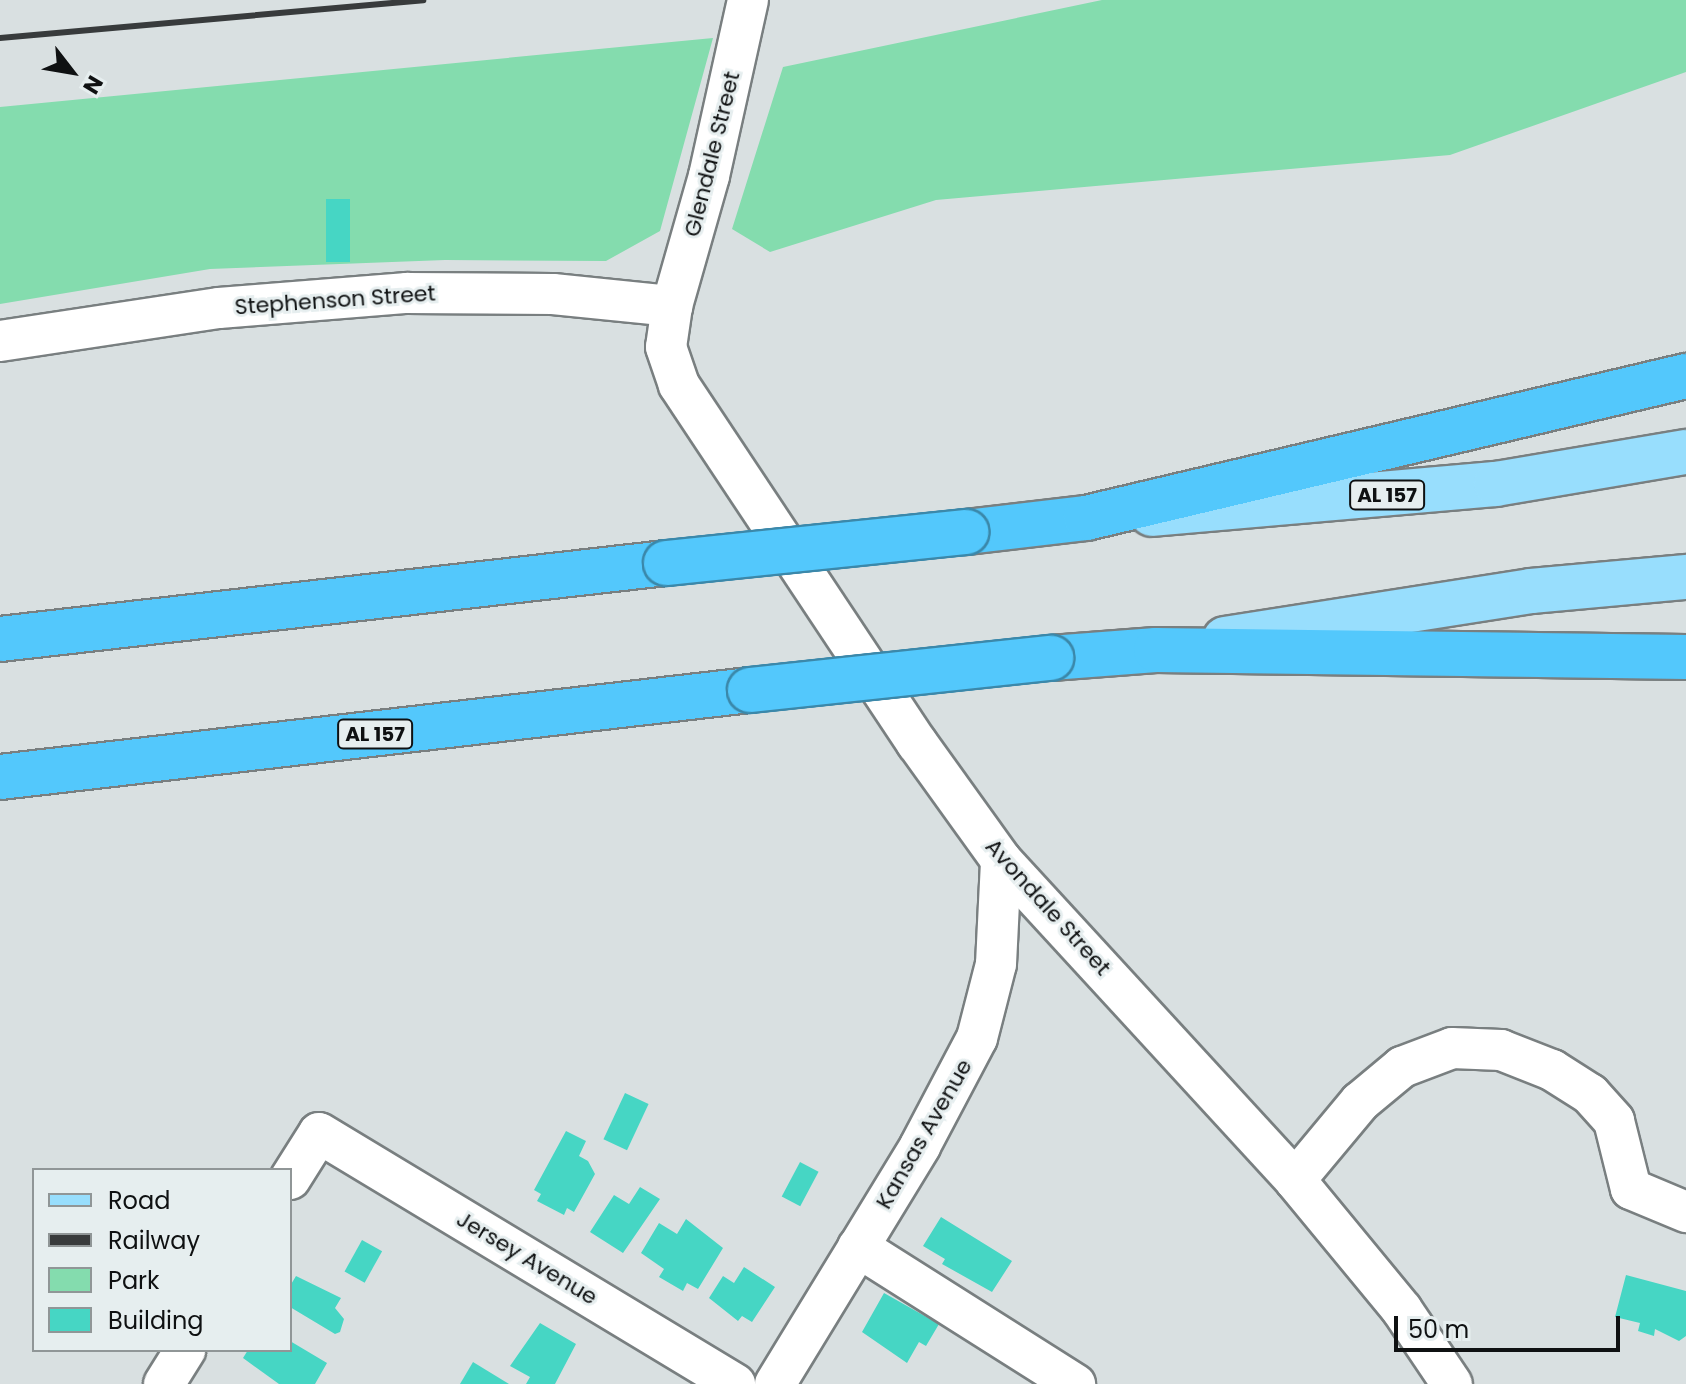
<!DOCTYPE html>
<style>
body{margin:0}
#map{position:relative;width:1686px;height:1384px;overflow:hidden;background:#d9e0e1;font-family:Poppins,sans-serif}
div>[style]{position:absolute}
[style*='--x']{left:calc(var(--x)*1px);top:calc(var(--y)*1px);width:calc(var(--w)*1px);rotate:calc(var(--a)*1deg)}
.green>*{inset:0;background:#84dcae}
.building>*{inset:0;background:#46d6c4;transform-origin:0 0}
.roads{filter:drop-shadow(2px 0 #797f80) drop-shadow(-2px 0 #797f80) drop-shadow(0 2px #797f80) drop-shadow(0 -2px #797f80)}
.minor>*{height:40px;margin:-20px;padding:0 20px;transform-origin:20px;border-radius:20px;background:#fff}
.major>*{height:44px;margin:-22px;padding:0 22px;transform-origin:22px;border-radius:22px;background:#98defd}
.highway>*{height:44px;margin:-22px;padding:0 22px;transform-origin:22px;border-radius:22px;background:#53c8fc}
.rail>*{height:6px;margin:-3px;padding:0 3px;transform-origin:3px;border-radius:3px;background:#383b3c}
.bridges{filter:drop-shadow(2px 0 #3b88aa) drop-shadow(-2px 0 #3b88aa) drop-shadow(0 2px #3b88aa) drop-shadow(0 -2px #3b88aa)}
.highway-bridge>*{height:44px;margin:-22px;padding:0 22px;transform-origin:22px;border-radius:22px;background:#53c8fc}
span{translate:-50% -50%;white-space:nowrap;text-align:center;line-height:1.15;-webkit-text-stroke:6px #e6eeef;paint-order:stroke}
.shield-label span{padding:2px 6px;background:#e6eeef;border:2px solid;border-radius:6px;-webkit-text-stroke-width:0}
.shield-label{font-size:20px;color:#0f1112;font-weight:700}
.street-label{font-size:22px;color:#0f1112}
.legend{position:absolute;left:32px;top:1168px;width:260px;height:184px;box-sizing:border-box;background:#e6eeef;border:2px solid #909697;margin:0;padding:10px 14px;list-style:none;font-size:24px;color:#0f1112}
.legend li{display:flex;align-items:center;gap:16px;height:40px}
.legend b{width:40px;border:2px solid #909697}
.north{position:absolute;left:32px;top:32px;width:80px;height:80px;-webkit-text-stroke:6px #e6eeef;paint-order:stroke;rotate:121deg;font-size:22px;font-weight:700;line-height:32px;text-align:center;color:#0f1112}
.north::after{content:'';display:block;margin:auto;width:28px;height:36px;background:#0f1112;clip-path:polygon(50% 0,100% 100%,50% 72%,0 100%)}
.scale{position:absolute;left:1394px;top:1316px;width:226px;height:36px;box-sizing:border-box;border:4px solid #0f1112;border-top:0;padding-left:10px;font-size:24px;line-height:28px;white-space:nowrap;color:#0f1112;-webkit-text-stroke:6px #e6eeef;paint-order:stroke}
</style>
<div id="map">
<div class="green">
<i style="clip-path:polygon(1102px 0,1686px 0,1686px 72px,1450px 155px,936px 200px,770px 252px,732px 229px,783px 67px)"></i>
<i style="clip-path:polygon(713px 38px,660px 231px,606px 261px,445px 260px,210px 269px,0 304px,0 107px)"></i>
</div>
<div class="building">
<i style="left:326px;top:199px;width:24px;height:63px"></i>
<i style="left:625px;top:1093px;width:26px;height:51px;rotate:25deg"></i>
<i style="clip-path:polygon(566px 1131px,586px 1141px,579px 1156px,588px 1161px,595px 1174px,574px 1212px,567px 1208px,564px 1215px,537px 1201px,541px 1194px,534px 1190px)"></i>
<i style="left:800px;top:1162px;width:21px;height:39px;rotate:28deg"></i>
<i style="clip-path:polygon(640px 1187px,660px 1199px,623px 1253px,590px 1232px,614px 1195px,629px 1204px)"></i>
<i style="clip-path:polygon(941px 1217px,1012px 1261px,992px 1292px,942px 1264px,945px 1259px,923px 1246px)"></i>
<i style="clip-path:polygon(686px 1219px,723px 1248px,698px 1289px,687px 1283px,683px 1291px,659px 1277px,664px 1269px,641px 1253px,659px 1223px,677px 1234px)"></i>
<i style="left:362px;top:1240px;width:23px;height:36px;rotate:29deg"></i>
<i style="clip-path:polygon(744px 1267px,775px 1287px,752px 1322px,742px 1316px,738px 1321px,709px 1298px,723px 1276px,734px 1283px)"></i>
<i style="clip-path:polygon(1626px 1275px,1686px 1291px,1686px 1336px,1679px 1341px,1655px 1329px,1654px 1336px,1638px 1331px,1640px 1323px,1615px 1317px)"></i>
<i style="clip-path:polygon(296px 1276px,341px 1298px,335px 1308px,344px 1319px,340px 1332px,335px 1334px,290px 1307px,290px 1286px)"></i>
<i style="clip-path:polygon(884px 1293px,939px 1324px,926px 1346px,919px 1342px,907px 1363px,862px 1332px)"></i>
<i style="clip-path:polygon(540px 1323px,576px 1344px,555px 1384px,526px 1384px,530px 1377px,510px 1366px)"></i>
<i style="clip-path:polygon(290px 1341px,327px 1363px,315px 1384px,279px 1384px,243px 1358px,248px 1350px,290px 1350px)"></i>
<i style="clip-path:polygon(473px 1362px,509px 1384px,460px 1384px)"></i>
</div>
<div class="roads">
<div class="minor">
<i style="--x:748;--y:0;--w:180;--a:102.5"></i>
<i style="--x:709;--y:176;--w:135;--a:105.9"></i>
<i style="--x:672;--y:306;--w:41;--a:98.3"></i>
<i style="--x:666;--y:347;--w:40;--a:71.1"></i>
<i style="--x:679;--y:385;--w:430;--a:56.4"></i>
<i style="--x:917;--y:743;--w:144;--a:54.3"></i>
<i style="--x:1001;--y:860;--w:435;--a:47.4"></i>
<i style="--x:1295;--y:1180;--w:168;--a:50.5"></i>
<i style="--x:1402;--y:1310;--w:89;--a:56"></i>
<i style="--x:0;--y:341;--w:221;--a:-8.6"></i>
<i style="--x:219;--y:308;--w:189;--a:-4.6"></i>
<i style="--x:407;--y:293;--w:146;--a:0.4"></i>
<i style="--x:553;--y:294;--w:120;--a:5.8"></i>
<i style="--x:290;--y:1179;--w:54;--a:-57.8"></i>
<i style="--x:319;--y:1133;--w:486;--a:31.1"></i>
<i style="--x:1295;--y:1180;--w:102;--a:-50.2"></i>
<i style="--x:1360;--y:1102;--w:55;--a:-39.8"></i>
<i style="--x:1402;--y:1067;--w:53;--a:-20.8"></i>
<i style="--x:1452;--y:1048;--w:49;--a:2.3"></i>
<i style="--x:1501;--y:1050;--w:55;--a:21.4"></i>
<i style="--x:1552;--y:1070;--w:45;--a:32.3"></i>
<i style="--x:1590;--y:1094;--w:36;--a:48"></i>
<i style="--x:1614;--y:1121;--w:70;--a:76"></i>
<i style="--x:1631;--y:1189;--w:60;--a:22.7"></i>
<i style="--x:858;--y:1247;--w:257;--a:32.3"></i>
<i style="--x:164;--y:1384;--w:40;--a:-58"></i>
<i style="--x:775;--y:1384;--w:279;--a:-58.6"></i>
<i style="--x:920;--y:1146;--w:122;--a:-62.2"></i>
<i style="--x:977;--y:1038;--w:76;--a:-75.6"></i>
<i style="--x:996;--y:964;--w:104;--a:-87.2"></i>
</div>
<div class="major">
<i style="--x:1152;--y:514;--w:345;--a:-5"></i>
<i style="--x:1496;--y:484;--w:193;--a:-9.6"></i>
<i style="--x:1225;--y:639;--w:310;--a:-8.9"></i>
<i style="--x:1531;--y:591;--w:156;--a:-5.2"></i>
</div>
<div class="highway">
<i style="--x:966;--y:532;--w:121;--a:-6.7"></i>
<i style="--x:1086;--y:518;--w:617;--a:-13.32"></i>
<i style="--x:0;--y:639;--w:670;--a:-6.51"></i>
<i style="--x:1051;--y:658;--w:105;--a:-4.4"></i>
<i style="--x:1156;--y:650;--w:530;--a:0.76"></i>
<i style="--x:0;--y:777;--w:755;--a:-6.62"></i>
</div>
</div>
<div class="rail">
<i style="--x:0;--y:38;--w:425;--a:-5.1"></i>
</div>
<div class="bridges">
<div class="highway-bridge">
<i style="--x:666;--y:563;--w:302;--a:-5.9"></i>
<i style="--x:750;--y:690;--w:303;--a:-6.1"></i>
</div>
</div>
<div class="shield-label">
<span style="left:1387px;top:495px">AL 157</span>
<span style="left:375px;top:734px">AL 157</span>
</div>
<div class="street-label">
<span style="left:712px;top:154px;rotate:-76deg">Glendale Street</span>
<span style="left:335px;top:300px;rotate:-4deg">Stephenson Street</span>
<span style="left:1048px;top:907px;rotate:48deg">Avondale Street</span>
<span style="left:924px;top:1134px;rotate:-60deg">Kansas Avenue</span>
<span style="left:527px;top:1258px;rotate:31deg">Jersey Avenue</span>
</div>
<ul class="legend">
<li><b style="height:10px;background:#98defd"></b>Road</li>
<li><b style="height:10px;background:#383b3c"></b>Railway</li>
<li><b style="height:22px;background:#84dcae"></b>Park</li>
<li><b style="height:22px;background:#46d6c4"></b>Building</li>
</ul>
<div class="north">N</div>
<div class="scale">50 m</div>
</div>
